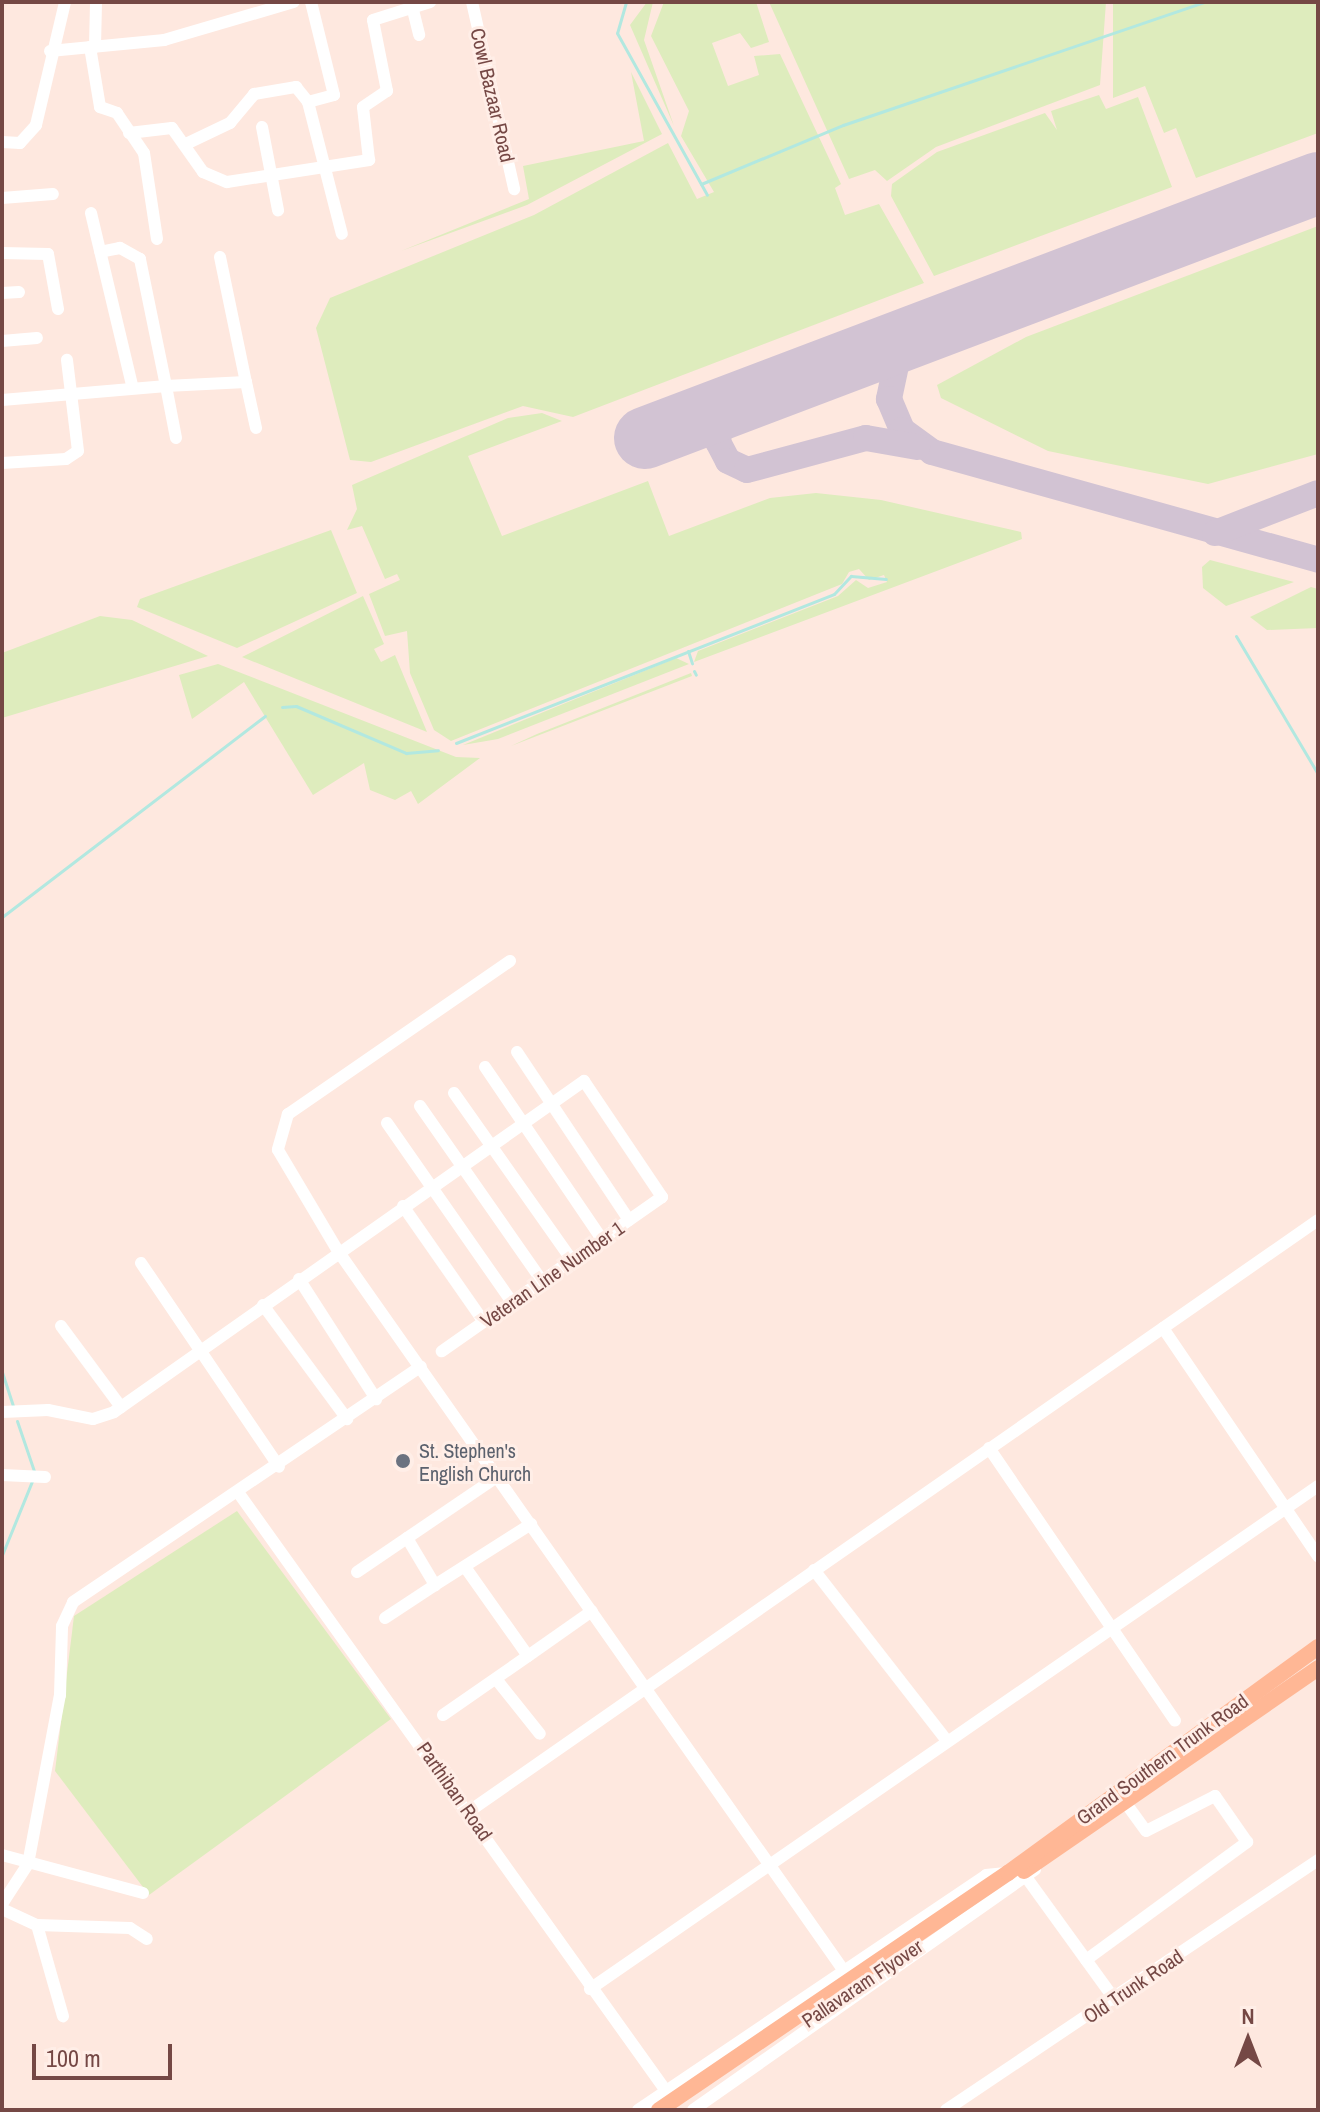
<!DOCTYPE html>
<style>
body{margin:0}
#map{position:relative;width:1320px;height:2112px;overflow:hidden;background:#fee8df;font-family:"Archivo Narrow",sans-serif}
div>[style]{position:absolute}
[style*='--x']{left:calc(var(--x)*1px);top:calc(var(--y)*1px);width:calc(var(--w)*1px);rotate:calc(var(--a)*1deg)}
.green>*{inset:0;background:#deecbd}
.stream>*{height:3px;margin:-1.5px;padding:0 1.5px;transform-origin:1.5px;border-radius:1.5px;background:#b2e8e0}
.taxiway>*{height:26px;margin:-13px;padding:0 13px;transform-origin:13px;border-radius:13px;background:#d2c3d3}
.runway>*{height:62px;margin:-31px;padding:0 31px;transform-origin:31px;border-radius:31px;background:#d2c3d3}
.minor>*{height:12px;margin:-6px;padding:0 6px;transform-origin:6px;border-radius:6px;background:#fff}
.major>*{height:16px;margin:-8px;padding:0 8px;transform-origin:8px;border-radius:8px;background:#ffb795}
.dots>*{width:22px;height:22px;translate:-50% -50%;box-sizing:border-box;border:4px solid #ffeee7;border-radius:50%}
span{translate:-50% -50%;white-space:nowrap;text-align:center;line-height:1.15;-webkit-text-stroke:6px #ffeee7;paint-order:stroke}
.street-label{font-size:20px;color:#754845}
.worship-label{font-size:20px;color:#5b616d}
.left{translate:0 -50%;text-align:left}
.frame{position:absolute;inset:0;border:4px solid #754845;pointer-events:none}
.north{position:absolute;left:1208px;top:2000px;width:80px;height:80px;-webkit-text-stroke:6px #ffeee7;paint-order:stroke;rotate:0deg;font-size:22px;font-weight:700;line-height:32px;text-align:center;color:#754845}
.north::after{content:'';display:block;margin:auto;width:28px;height:36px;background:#754845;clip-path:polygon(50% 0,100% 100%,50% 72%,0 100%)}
.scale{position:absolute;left:32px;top:2044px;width:140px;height:36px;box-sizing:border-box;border:4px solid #754845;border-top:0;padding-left:10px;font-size:24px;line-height:28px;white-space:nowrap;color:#754845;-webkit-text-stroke:6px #ffeee7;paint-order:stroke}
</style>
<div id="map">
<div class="green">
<i style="clip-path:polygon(647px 2px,653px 2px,644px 40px,674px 126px,630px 25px)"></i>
<i style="clip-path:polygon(664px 2px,756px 2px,769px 42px,751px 48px,740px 33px,712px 43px,728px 86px,759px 75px,754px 56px,780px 54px,841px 184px,835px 188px,845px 215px,879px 204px,924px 283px,573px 417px,523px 406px,371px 462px,350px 460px,316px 328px,330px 298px,534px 215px,668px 143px,697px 199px,714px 192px,681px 136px,689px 111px,651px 36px)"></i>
<i style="clip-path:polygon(769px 2px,1106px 2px,1100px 85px,936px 147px,887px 181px,875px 170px,849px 179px)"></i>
<i style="clip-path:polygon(1113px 2px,1318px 2px,1318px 133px,1196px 178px,1176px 128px,1164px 133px,1145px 86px,1113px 98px)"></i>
<i style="clip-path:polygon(631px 72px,662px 134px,527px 205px,401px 251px,529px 199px,523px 166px,644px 141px)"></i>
<i style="clip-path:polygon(1099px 95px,1106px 109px,1138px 97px,1172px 187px,934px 276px,891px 196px,892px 184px,937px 152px,1045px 113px,1057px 130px,1051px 111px)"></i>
<i style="clip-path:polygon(1318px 226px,1318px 454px,1208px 484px,1048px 451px,941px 398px,937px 385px,1026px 337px)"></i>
<i style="clip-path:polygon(542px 413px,562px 421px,468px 456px,502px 536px,648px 481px,669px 536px,770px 498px,816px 493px,881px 500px,1021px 532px,1022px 539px,694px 662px,698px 651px,838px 596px,856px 580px,868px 588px,887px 582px,884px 575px,869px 580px,859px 569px,849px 572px,842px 584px,451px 741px,434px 730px,410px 673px,407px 631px,385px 636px,369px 594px,400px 580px,397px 574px,385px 579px,362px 526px,347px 530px,357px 509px,352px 485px,508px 418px)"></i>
<i style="clip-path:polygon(331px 530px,357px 593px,237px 648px,137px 607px,140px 599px)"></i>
<i style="clip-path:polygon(1210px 560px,1294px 582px,1226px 606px,1203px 588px,1202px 567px)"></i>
<i style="clip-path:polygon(1311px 587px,1318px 589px,1318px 628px,1267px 630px,1250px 617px)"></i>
<i style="clip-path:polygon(363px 596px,384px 644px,374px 649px,381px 662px,395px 655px,427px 732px,242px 657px)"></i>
<i style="clip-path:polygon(100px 616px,132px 620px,208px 656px,2px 718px,2px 653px)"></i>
<i style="clip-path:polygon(676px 658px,689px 664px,498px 739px,463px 745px)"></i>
<i style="clip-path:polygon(218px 664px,456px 757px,480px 758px,418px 804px,411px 791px,395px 800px,370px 790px,364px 763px,313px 795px,244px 682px,192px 719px,179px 675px)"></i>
<i style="clip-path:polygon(691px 673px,692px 676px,511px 746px,537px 734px)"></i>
<i style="clip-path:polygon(237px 1511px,391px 1719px,149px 1895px,55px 1771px,74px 1616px)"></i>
</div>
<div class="stream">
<i style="--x:626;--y:2;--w:32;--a:106"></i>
<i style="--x:617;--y:33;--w:185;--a:60.9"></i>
<i style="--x:701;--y:184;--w:154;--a:-22.6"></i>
<i style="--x:843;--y:125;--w:382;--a:-18.8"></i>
<i style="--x:1236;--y:636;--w:161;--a:59.3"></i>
<i style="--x:688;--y:651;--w:13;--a:72"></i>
<i style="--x:694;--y:671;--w:4;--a:63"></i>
<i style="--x:282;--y:707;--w:14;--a:-4"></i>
<i style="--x:296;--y:706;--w:120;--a:23.1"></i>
<i style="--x:406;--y:753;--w:32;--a:-5"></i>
<i style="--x:456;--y:743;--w:406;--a:-21.5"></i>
<i style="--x:834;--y:594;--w:25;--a:-47"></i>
<i style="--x:851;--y:576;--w:35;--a:5"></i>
<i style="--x:2;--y:917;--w:331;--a:-37.4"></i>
<i style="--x:2;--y:1372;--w:36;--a:72"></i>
<i style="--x:17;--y:1421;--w:53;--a:71.2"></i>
<i style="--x:2;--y:1555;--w:80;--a:-67.9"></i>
</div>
<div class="taxiway">
<i style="--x:921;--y:334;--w:36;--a:132"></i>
<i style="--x:897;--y:361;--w:39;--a:102"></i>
<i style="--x:889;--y:399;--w:34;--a:67"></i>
<i style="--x:902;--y:430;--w:37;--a:36"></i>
<i style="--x:932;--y:452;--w:401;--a:15.6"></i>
<i style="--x:734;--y:404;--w:21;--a:131"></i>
<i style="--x:720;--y:420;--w:22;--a:95"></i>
<i style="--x:718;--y:442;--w:21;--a:62"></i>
<i style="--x:728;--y:461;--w:21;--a:25"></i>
<i style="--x:747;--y:470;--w:123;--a:-15.1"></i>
<i style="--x:866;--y:438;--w:52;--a:10"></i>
<i style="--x:1215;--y:533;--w:110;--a:-21.2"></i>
</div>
<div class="runway">
<i style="--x:645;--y:438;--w:720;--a:-20.75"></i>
</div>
<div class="minor">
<i style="--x:411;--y:2;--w:34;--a:76"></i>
<i style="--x:472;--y:2;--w:192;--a:77.3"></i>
<i style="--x:90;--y:47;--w:61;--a:80.5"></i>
<i style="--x:100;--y:107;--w:18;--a:19"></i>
<i style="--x:117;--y:113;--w:48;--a:56"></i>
<i style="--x:144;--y:153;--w:87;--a:81.4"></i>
<i style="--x:95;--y:47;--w:45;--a:-88.7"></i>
<i style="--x:50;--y:51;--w:115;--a:-5.5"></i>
<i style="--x:164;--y:40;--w:135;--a:-16.3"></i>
<i style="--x:308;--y:102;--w:136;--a:75.6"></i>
<i style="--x:262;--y:127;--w:85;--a:79.1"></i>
<i style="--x:129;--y:133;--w:43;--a:-6.6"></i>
<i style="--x:172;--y:128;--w:54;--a:54.8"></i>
<i style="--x:203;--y:172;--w:26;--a:23"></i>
<i style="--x:227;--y:182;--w:144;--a:-8.8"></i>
<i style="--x:369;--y:160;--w:53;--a:-96.5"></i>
<i style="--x:363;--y:107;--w:29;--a:-34"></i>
<i style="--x:387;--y:91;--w:72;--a:-101.2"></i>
<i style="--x:373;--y:20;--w:60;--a:-17.5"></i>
<i style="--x:2;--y:142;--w:18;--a:3"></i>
<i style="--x:20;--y:143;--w:24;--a:-48"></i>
<i style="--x:36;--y:125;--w:126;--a:-76.7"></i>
<i style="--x:188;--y:143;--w:47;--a:-25.5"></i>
<i style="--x:230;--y:123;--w:38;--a:-50"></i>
<i style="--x:254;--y:94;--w:43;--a:-9.5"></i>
<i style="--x:296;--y:87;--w:19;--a:51"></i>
<i style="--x:308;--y:102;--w:27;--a:-15"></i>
<i style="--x:334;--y:95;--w:96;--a:-103.9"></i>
<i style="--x:2;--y:198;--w:51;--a:-4.5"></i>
<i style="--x:91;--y:213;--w:177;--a:76.6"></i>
<i style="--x:2;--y:253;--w:46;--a:1.2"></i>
<i style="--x:48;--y:254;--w:56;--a:79.7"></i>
<i style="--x:220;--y:257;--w:128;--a:78.3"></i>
<i style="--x:2;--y:293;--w:17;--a:-3"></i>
<i style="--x:2;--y:341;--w:35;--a:-5"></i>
<i style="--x:2;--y:400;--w:165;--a:-4.9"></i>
<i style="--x:166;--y:386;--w:130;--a:-101.6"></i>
<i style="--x:140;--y:259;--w:23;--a:-151"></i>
<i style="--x:120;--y:248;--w:20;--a:169"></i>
<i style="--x:176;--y:438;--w:53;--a:-100.9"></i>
<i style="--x:166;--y:386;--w:80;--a:-2.9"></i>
<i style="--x:246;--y:382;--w:47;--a:77.7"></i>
<i style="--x:2;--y:463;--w:64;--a:-3.6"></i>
<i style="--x:66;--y:459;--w:14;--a:-34"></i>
<i style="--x:78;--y:451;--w:92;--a:-96.9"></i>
<i style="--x:510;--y:961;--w:270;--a:145.4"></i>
<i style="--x:288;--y:1114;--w:37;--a:106"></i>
<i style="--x:278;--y:1150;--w:117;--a:59.3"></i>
<i style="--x:338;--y:1251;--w:880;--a:54.9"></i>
<i style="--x:517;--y:1052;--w:202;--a:56.3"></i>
<i style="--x:485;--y:1067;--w:208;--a:55.8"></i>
<i style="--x:454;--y:1093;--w:204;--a:54.8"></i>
<i style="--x:420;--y:1106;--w:213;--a:55.1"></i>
<i style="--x:387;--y:1123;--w:218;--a:55.1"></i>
<i style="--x:403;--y:1206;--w:141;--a:55.1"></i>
<i style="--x:141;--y:1263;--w:246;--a:55.9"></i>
<i style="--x:299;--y:1279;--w:143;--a:57.3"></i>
<i style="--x:263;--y:1305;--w:142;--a:53.6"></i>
<i style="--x:61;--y:1326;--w:101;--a:53.5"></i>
<i style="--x:1163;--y:1328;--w:276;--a:55.8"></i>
<i style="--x:2;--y:1412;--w:46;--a:-2.5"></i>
<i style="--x:48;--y:1410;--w:46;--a:11.3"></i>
<i style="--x:93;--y:1419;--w:22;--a:-18"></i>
<i style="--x:114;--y:1412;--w:575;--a:-35.16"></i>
<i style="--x:584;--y:1081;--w:140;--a:56.1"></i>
<i style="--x:662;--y:1197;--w:269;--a:145"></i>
<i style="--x:989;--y:1448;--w:330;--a:55.7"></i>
<i style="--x:2;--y:1475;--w:43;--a:2.7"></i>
<i style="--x:240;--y:1495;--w:733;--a:54.44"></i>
<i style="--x:407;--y:1538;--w:55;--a:59.2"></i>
<i style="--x:435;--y:1585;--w:114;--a:-32.4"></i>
<i style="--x:465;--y:1567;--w:109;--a:54.7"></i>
<i style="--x:528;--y:1656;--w:78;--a:-35.1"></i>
<i style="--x:814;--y:1570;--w:217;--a:52.1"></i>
<i style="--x:357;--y:1572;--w:171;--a:-34.2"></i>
<i style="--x:385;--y:1618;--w:60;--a:-33.4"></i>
<i style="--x:496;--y:1679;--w:70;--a:51.3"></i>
<i style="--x:443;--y:1715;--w:103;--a:-34.8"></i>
<i style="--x:471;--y:1810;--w:1032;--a:-34.86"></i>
<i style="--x:2;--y:1855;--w:146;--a:15.1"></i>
<i style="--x:1026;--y:1877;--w:152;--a:54.1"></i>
<i style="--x:2;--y:1904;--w:48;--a:-57"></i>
<i style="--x:28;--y:1864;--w:172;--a:-79.3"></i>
<i style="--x:60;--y:1695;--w:69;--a:-88.3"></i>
<i style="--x:62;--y:1626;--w:26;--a:-65"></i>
<i style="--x:73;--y:1602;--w:420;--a:-34.1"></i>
<i style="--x:2;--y:1909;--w:38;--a:25"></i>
<i style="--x:37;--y:1925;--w:93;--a:1.8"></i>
<i style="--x:130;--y:1928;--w:20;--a:33"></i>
<i style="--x:37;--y:1925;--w:95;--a:74.1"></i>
<i style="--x:1086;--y:1960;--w:200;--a:-36.2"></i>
<i style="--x:1247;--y:1842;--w:56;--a:-124.8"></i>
<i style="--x:1215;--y:1796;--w:77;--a:153.1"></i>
<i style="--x:1146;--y:1831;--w:37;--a:-126"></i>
<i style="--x:590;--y:1989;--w:885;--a:-34.64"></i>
<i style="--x:638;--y:2110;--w:420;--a:-34"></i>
<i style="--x:986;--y:1875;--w:20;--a:-6"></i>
<i style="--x:693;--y:2110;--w:418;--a:-35.1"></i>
<i style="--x:946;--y:2110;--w:448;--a:-33.9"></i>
</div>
<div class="major">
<i style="--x:1024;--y:1871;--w:357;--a:-34.6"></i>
<i style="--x:659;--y:2110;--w:422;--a:-34.2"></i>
<i style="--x:1008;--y:1873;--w:384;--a:-36.1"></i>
</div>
<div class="dots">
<i style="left:403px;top:1461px;background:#6b7280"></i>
</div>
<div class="street-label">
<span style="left:493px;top:95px;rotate:77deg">Cowl Bazaar Road</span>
<span style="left:552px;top:1274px;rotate:-35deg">Veteran Line Number 1</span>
<span style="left:1162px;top:1759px;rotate:-36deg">Grand Southern Trunk Road</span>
<span style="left:455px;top:1791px;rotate:55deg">Parthiban Road</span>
<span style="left:862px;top:1983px;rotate:-34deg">Pallavaram Flyover</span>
<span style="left:1133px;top:1986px;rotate:-34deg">Old Trunk Road</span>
</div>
<div class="worship-label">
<span class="left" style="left:419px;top:1462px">St. Stephen's<br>English Church</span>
</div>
<div class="frame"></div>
<div class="north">N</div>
<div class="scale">100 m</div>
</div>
